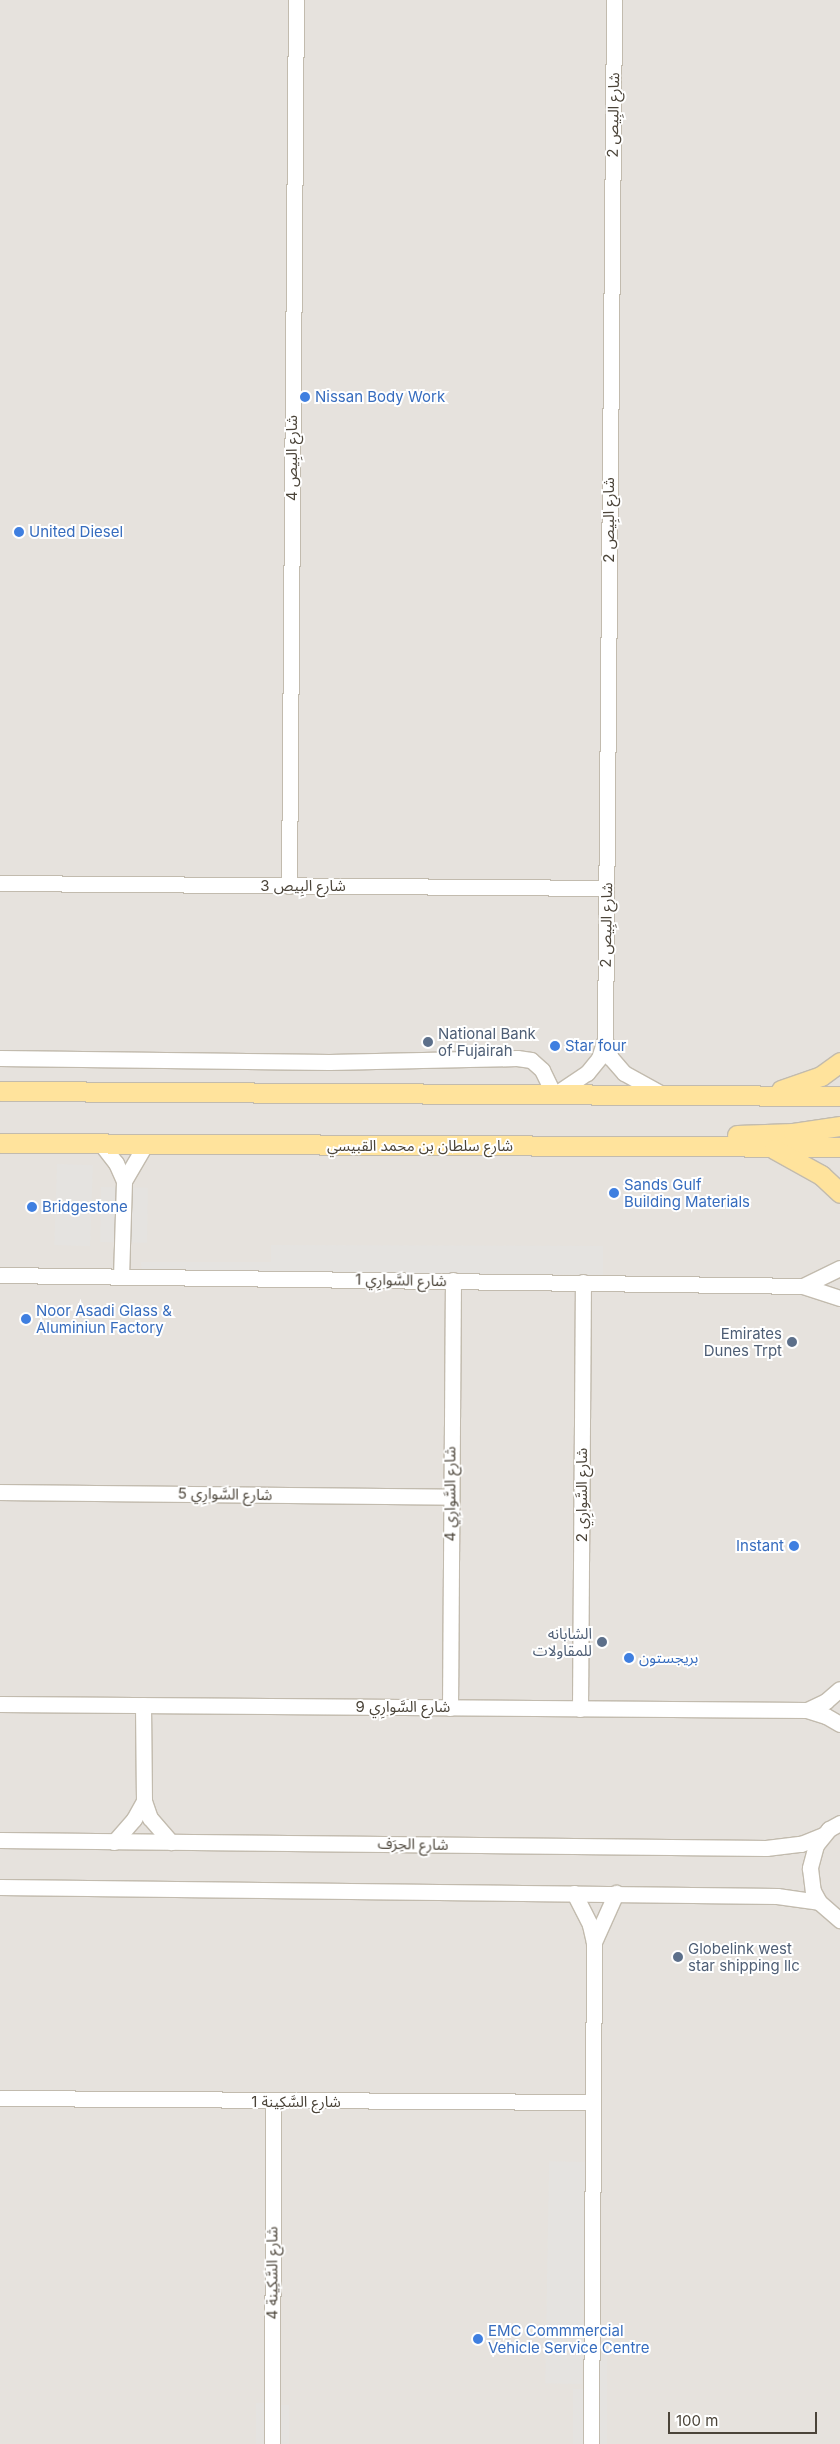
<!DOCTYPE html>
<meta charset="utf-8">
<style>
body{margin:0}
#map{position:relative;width:840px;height:2444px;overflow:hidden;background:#f6f3ec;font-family:Inter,"Noto Sans Arabic",sans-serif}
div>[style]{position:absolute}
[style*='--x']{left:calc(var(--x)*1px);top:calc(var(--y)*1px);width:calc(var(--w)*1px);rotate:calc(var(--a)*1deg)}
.industrial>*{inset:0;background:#e6e2dd;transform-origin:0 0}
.parking>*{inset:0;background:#e5e3e0;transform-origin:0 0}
.roads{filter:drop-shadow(1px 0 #c2bbae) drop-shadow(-1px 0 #c2bbae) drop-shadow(0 1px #c2bbae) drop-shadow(0 -1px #c2bbae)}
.minor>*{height:15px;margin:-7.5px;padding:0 7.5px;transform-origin:7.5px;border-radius:7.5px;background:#fff}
.major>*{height:19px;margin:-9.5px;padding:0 9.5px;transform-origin:9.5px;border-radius:9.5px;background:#ffe39c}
.dots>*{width:14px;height:14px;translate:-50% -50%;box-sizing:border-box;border:2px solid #fff;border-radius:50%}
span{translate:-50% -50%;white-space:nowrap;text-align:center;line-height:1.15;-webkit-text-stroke:4px #fff;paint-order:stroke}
.street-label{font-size:15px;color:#4b4439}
.shop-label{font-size:15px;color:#366cbe}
.left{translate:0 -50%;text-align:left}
.right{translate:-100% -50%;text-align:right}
.service-label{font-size:15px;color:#4e5e75}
.scale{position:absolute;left:668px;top:2412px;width:149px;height:22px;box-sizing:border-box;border:2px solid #4b4439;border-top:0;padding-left:6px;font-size:15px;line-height:18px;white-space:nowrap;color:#4b4439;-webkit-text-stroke:4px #fff;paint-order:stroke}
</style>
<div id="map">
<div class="industrial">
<i style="left:0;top:0;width:840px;height:2444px"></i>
</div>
<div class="parking">
<i style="left:57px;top:1164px;width:36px;height:81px;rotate:2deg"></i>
<i style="left:101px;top:1187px;width:47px;height:55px;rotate:1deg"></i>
<i style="clip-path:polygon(271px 1245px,603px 1246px,603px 1275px,142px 1270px,141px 1262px,271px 1262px)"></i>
<i style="left:586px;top:2162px;width:222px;height:37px;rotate:91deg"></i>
<i style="left:597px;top:2354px;width:10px;height:90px"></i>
<i style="left:573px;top:2389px;width:10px;height:55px"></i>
<i style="left:256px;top:2403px;width:9px;height:41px"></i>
<i style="left:280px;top:2405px;width:9px;height:39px"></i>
</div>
<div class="roads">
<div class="minor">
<i style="--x:0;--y:883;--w:606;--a:0.47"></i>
<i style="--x:289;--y:886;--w:886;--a:-89.55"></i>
<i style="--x:605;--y:1040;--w:19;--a:72"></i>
<i style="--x:611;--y:1058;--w:20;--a:49"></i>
<i style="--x:624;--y:1073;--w:43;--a:28.9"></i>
<i style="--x:0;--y:1058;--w:329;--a:0.7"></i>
<i style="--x:329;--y:1062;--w:188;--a:-1.2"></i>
<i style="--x:517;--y:1058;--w:14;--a:8"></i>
<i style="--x:531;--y:1060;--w:15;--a:42"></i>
<i style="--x:542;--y:1070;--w:28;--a:64"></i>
<i style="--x:554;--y:1095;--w:40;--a:-34"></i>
<i style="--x:587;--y:1073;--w:19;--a:-51"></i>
<i style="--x:599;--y:1058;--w:19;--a:-72"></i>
<i style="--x:605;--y:1040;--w:1040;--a:-89.5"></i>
<i style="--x:101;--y:1144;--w:24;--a:52"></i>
<i style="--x:116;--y:1163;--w:20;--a:66"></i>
<i style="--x:0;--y:1275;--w:803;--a:0.78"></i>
<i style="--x:803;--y:1286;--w:39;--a:18"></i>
<i style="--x:121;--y:1277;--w:96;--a:-88.2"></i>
<i style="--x:124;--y:1181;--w:42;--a:-59.7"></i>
<i style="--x:803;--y:1286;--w:41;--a:-25.9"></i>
<i style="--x:0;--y:1492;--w:450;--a:0.6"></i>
<i style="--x:0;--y:1704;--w:807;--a:0.43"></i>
<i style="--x:807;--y:1710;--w:20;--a:18"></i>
<i style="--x:826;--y:1716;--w:16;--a:30"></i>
<i style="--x:143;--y:1705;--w:96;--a:89.4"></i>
<i style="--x:144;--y:1801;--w:18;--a:71"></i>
<i style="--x:150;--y:1818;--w:32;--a:49"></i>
<i style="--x:450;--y:1708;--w:428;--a:-89.6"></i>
<i style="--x:580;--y:1709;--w:427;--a:-89.6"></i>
<i style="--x:807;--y:1710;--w:21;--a:-25"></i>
<i style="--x:826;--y:1701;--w:18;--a:-41"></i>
<i style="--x:840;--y:1823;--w:13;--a:151"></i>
<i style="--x:829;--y:1829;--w:21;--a:129"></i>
<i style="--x:816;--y:1845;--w:24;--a:105"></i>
<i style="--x:810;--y:1868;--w:23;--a:83"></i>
<i style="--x:813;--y:1891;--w:13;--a:61"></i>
<i style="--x:819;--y:1902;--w:28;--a:41"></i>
<i style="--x:0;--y:1840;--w:766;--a:0.6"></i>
<i style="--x:766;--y:1848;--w:35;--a:-7"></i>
<i style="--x:801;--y:1844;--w:24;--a:-22"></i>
<i style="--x:114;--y:1842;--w:30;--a:-49"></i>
<i style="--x:134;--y:1819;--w:21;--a:-61"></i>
<i style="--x:0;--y:1887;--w:777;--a:0.66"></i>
<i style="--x:777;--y:1896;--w:42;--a:8.1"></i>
<i style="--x:574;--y:1893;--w:36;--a:63"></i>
<i style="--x:590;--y:1925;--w:17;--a:77"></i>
<i style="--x:594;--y:1942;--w:502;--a:90.34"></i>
<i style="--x:594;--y:1942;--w:54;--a:-65.8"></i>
<i style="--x:0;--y:2098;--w:592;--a:0.39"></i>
<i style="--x:272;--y:2444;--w:342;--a:-89.8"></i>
</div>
<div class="major">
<i style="--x:781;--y:1090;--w:42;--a:-19.3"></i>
<i style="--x:821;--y:1076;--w:24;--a:-36"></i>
<i style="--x:0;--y:1091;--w:840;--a:0.34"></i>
<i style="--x:737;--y:1135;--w:56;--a:-2"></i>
<i style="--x:793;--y:1133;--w:48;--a:-8.5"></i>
<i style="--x:0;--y:1143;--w:840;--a:0.27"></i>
<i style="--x:774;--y:1149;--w:54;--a:29"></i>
<i style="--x:821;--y:1175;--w:26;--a:43"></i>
</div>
</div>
<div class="dots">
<i style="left:305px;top:397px;background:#3f7fe0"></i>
<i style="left:19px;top:532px;background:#3f7fe0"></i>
<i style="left:428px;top:1042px;background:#5c6f8a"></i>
<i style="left:555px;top:1046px;background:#3f7fe0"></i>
<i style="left:614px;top:1193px;background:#3f7fe0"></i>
<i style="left:32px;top:1207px;background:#3f7fe0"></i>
<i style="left:26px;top:1319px;background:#3f7fe0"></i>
<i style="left:792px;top:1342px;background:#5c6f8a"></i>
<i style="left:794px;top:1546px;background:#3f7fe0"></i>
<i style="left:602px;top:1642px;background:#5c6f8a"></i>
<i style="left:629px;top:1658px;background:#3f7fe0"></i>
<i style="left:678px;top:1957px;background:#5c6f8a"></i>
<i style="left:478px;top:2339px;background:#3f7fe0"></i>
</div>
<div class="street-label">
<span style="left:613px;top:115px;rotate:-89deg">شارع البِيص 2</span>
<span style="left:292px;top:458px;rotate:-90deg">شارع البِيص 4</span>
<span style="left:609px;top:520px;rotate:-90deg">شارع البِيص 2</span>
<span style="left:303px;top:886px">شارع البِيص 3</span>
<span style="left:606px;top:925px;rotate:-89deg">شارع البِيص 2</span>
<span style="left:420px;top:1146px">شارع سلطان بن محمد القبيسي</span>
<span style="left:401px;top:1280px;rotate:1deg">شارع السَّوارِي 1</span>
<span style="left:225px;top:1494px;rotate:1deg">شارع السَّوارِي 5</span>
<span style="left:450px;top:1494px;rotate:-90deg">شارع السَّوارِي 4</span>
<span style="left:582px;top:1495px;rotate:-90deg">شارع السَّوارِي 2</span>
<span style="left:403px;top:1707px">شارع السَّوارِي 9</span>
<span style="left:413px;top:1844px;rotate:1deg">شارع الحِرَف</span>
<span style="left:296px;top:2102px">شارع السَّكِينة 1</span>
<span style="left:272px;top:2273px;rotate:-90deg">شارع السَّكِينة 4</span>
</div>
<div class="shop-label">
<span class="left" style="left:315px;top:397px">Nissan Body Work</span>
<span class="left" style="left:29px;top:532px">United Diesel</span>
<span class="left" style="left:565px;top:1046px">Star four</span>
<span class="left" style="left:624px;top:1193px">Sands Gulf<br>Building Materials</span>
<span class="left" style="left:42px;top:1207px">Bridgestone</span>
<span class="left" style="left:36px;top:1319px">Noor Asadi Glass &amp;<br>Aluminiun Factory</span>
<span class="right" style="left:784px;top:1546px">Instant</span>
<span class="left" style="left:639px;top:1658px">بريجستون</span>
<span class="left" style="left:488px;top:2339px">EMC Commmercial<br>Vehicle Service Centre</span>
</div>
<div class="service-label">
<span class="left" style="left:438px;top:1042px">National Bank<br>of Fujairah</span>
<span class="right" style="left:782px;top:1342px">Emirates<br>Dunes Trpt</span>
<span class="right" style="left:592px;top:1642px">الشابانه<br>للمقاولات</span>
<span class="left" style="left:688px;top:1957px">Globelink west<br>star shipping llc</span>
</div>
<div class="scale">100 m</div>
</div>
